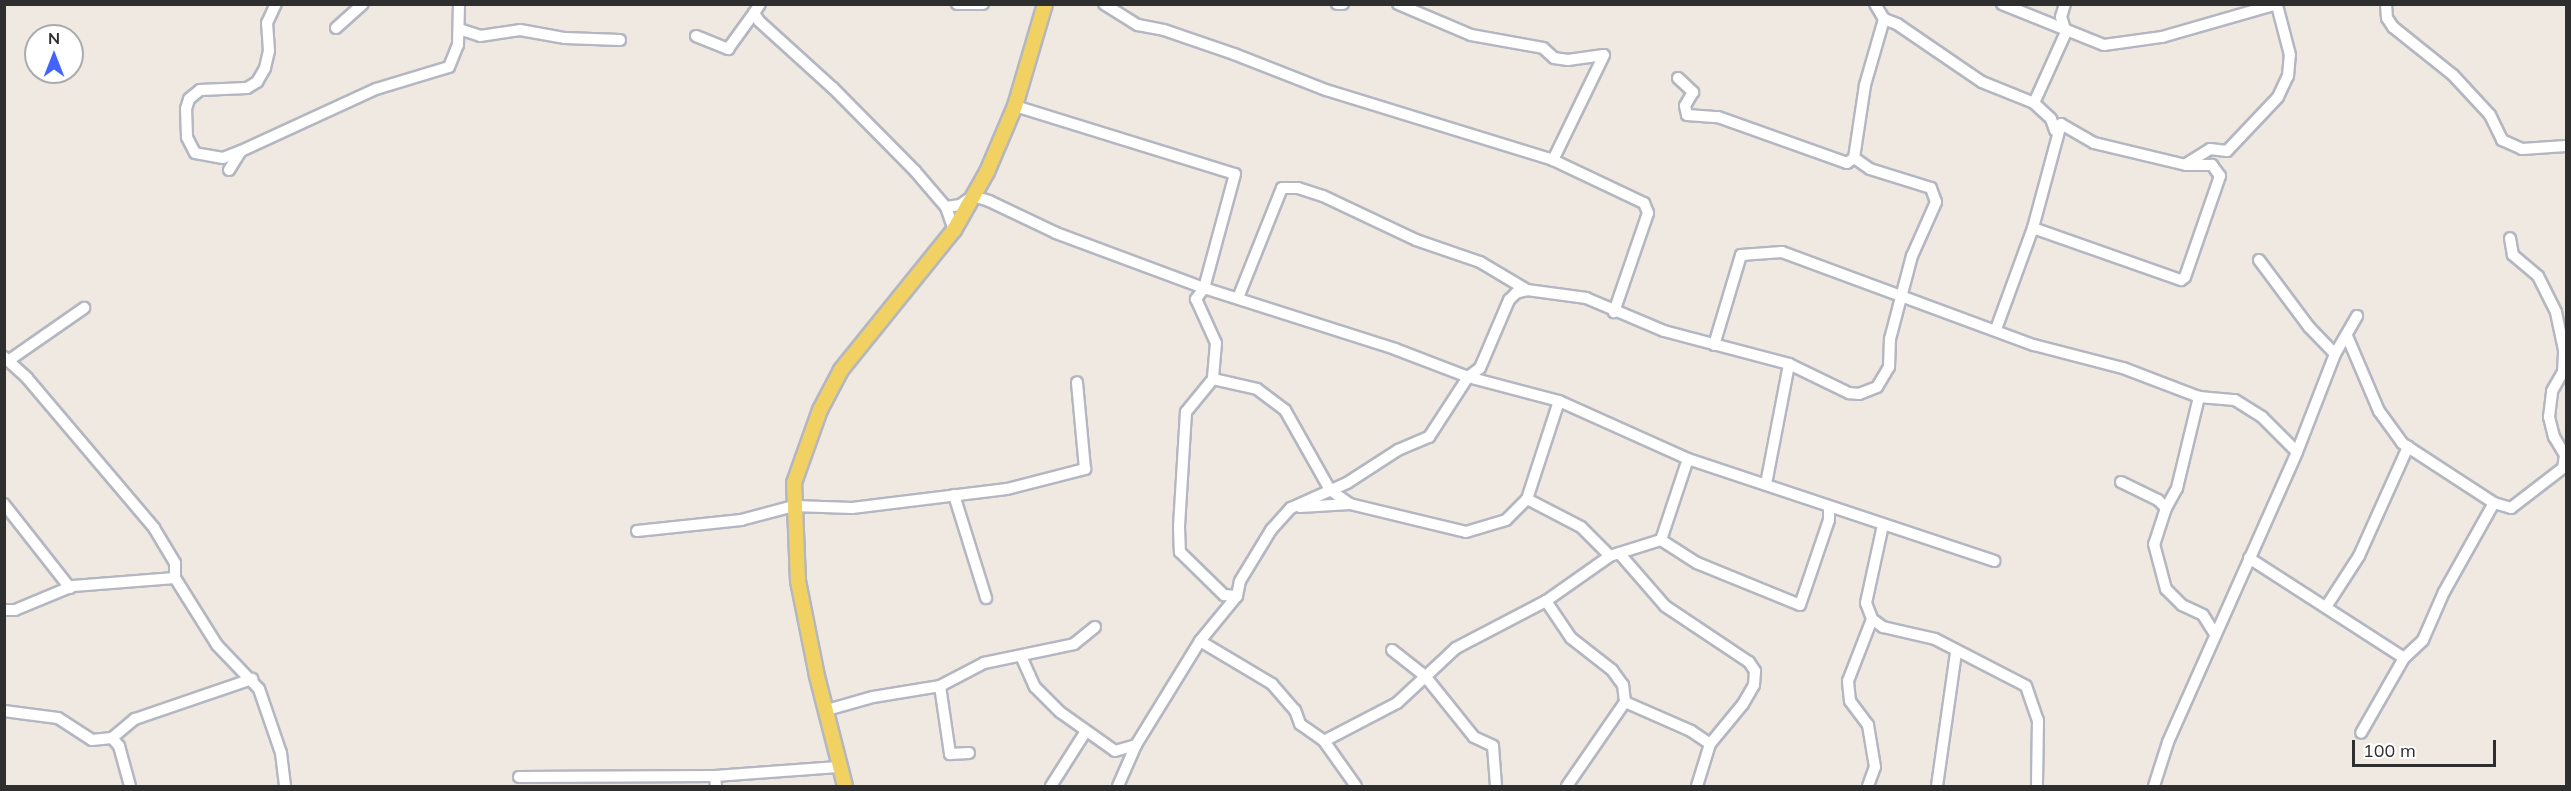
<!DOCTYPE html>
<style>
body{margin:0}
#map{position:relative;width:2571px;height:791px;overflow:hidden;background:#efe9e1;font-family:Mulish,sans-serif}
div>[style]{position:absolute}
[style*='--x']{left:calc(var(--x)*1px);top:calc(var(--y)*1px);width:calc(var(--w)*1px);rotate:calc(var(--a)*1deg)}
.roads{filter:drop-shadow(2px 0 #b4b7c1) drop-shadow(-2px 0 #b4b7c1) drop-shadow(0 2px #b4b7c1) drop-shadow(0 -2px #b4b7c1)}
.minor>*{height:10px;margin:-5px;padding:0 5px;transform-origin:5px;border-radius:5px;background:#fff}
.major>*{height:14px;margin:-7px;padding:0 7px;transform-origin:7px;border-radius:7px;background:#f2d163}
span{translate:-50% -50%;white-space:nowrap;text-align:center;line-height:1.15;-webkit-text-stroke:5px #fff;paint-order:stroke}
.frame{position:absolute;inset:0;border:6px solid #2e2e2e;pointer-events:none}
.north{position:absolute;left:24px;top:24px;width:60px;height:60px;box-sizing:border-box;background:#fff;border:2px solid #ababab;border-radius:50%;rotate:0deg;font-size:16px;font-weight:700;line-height:24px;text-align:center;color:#2e2e2e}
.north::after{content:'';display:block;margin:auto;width:21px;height:27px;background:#4264fb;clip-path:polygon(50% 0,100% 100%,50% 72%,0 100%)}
.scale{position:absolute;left:2352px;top:740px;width:144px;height:27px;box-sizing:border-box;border:3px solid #2e2e2e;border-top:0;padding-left:8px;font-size:18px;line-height:21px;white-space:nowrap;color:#2e2e2e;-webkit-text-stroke:4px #fff;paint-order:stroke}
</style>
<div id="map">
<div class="roads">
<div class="minor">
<i style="--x:760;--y:4;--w:11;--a:124"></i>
<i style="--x:754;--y:13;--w:9;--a:58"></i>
<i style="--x:759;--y:21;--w:100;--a:42.2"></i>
<i style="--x:833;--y:88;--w:117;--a:45.3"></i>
<i style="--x:915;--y:171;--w:48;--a:49.3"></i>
<i style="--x:946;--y:207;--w:24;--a:71"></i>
<i style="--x:957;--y:4;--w:26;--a:0"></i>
<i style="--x:1104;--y:4;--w:40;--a:32"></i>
<i style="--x:1138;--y:25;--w:26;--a:11"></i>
<i style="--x:1164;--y:30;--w:74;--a:18.9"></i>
<i style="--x:1234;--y:54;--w:99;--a:21.4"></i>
<i style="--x:1326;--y:90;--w:238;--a:17.1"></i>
<i style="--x:1553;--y:160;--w:101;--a:25.3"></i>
<i style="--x:1644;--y:203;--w:11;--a:68"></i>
<i style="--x:1648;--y:213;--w:105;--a:109"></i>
<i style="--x:1337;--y:4;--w:6;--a:0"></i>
<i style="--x:1398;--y:4;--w:79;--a:23"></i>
<i style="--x:1471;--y:35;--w:73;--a:10.2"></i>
<i style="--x:1543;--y:48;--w:15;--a:42"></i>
<i style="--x:1554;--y:58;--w:14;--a:8"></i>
<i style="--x:1568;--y:60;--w:36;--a:-8"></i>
<i style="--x:1604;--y:55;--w:117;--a:115.9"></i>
<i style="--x:1875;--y:4;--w:17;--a:59"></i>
<i style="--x:1884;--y:19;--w:14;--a:21"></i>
<i style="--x:1897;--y:24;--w:103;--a:34.3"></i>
<i style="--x:1982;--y:82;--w:56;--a:22"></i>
<i style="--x:2034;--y:103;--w:23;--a:43"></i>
<i style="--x:2051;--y:119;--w:12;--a:70"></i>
<i style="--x:2055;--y:130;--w:8;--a:-45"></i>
<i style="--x:2061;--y:124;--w:108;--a:105.1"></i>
<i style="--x:2033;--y:228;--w:108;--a:110.1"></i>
<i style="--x:2002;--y:4;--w:110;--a:21.9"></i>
<i style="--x:2104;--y:45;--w:59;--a:-7.9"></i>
<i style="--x:2162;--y:37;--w:120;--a:-16"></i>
<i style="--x:2386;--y:4;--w:14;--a:86"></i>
<i style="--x:2387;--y:18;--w:11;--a:56"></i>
<i style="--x:2393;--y:27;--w:77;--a:38.7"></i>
<i style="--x:2453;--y:75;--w:54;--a:47.2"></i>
<i style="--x:2490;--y:115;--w:28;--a:64"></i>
<i style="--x:2502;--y:140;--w:22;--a:24"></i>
<i style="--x:2522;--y:149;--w:44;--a:-3.9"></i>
<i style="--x:336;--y:28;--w:36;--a:-42"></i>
<i style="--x:459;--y:29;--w:22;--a:18"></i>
<i style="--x:480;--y:36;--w:40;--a:-8.5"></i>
<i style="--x:520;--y:30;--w:46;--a:10.1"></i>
<i style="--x:565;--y:38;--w:55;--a:2.1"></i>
<i style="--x:696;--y:36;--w:35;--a:22"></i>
<i style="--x:728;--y:49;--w:44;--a:-54.2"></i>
<i style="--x:1678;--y:78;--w:21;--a:43"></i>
<i style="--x:1693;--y:92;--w:16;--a:120"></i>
<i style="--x:1685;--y:106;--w:9;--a:77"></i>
<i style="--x:1687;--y:115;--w:31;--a:4"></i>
<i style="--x:1718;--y:117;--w:137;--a:19.6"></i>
<i style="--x:1847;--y:163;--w:9;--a:-36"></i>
<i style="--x:1854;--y:158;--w:74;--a:-81.4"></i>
<i style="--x:1865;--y:85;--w:69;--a:-73.9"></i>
<i style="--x:2034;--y:103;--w:78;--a:-65.7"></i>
<i style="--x:2066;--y:32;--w:16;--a:-108"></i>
<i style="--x:2061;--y:17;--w:14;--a:-73"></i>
<i style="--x:1015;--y:106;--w:230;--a:17.2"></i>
<i style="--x:1235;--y:174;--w:118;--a:105.2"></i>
<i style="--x:1204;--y:288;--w:14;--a:126"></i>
<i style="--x:1196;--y:299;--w:48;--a:65.6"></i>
<i style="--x:1216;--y:343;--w:36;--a:95"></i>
<i style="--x:1213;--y:379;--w:43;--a:129.3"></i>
<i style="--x:1186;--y:412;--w:115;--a:93.5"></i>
<i style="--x:1179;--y:527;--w:25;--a:88"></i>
<i style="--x:1180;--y:552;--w:62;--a:44.3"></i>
<i style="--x:1224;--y:595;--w:13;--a:4"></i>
<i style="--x:241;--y:151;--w:19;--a:159"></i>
<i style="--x:223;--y:158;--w:28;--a:-170"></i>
<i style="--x:195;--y:153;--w:18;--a:-117"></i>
<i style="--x:187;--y:137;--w:28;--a:-92"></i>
<i style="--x:186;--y:109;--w:10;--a:-73"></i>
<i style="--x:189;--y:99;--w:14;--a:-39"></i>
<i style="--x:200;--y:90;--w:47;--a:-2.4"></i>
<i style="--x:247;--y:88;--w:12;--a:-31"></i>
<i style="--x:257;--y:82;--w:16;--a:-60"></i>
<i style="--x:265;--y:68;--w:17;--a:-77"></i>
<i style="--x:269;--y:51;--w:28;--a:-94"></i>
<i style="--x:267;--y:23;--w:21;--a:-65"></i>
<i style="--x:2186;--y:164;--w:28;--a:-32"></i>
<i style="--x:2210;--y:149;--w:17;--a:7"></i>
<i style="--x:2227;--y:151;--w:74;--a:-46.6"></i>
<i style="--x:2278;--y:97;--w:23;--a:-65"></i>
<i style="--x:2288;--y:76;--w:21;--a:-85"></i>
<i style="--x:2290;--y:55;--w:52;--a:-104.6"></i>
<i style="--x:229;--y:170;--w:22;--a:-58"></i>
<i style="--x:241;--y:151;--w:149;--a:-24.7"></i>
<i style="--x:376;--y:89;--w:76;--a:-16.8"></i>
<i style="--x:449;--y:67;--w:24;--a:-68"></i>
<i style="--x:458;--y:45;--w:41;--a:-88.6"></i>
<i style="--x:946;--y:207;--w:14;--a:-8"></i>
<i style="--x:960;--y:205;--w:16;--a:-35"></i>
<i style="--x:973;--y:196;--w:17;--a:17"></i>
<i style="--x:989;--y:201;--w:74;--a:25.5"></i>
<i style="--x:1056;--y:233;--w:158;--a:20.4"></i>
<i style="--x:1204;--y:288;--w:201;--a:17.7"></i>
<i style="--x:1395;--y:349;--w:78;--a:21"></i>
<i style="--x:1468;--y:377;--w:94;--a:14.8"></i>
<i style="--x:1559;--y:401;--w:141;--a:24.2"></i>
<i style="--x:1688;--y:459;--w:323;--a:18.4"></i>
<i style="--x:2033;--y:228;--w:157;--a:19.4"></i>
<i style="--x:2181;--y:280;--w:5;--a:-37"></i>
<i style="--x:2185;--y:277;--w:107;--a:-70.9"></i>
<i style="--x:2220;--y:176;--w:14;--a:-126"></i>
<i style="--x:2212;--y:165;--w:26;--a:180"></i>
<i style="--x:2186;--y:165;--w:95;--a:-166.6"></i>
<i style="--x:2094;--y:143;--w:38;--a:-150"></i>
<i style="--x:2259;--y:260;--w:84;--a:53.3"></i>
<i style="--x:2309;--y:327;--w:37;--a:46"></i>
<i style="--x:1238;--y:298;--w:118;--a:-68.2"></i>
<i style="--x:1282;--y:188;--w:16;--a:0"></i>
<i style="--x:1298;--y:188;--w:26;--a:18"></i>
<i style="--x:1323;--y:196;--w:103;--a:25.3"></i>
<i style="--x:1416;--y:240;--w:68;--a:19"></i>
<i style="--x:1480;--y:262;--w:55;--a:30.8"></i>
<i style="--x:2347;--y:336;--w:82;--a:66.9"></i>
<i style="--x:2379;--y:411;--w:39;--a:54"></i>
<i style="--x:2402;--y:443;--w:7;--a:34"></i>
<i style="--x:1714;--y:345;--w:94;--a:-73.3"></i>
<i style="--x:1741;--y:255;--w:41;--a:-4.2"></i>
<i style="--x:1782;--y:252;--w:269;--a:20.3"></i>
<i style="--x:2034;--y:345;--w:92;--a:14.5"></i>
<i style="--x:2123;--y:368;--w:81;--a:20.9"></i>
<i style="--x:2199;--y:397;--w:36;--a:5"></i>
<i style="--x:2235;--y:400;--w:32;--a:32"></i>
<i style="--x:2262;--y:417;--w:49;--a:45"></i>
<i style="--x:2297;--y:452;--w:105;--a:-68.8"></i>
<i style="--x:2335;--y:354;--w:44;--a:-59.9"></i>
<i style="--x:4;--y:357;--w:31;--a:42"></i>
<i style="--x:27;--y:378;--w:197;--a:49.7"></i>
<i style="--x:154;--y:528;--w:41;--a:59"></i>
<i style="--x:175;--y:563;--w:15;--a:90"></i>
<i style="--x:8;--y:361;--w:93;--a:-34.9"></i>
<i style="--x:1213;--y:379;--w:45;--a:12.8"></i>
<i style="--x:1257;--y:389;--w:35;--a:37"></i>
<i style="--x:1285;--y:410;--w:92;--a:60.6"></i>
<i style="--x:1330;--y:490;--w:24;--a:35"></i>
<i style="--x:2121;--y:482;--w:41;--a:25.9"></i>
<i style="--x:2158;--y:500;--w:11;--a:45"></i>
<i style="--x:2166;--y:508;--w:23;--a:-61"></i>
<i style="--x:2177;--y:488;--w:94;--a:-76.4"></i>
<i style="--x:1766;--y:484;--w:122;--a:-79.1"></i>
<i style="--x:954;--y:495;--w:108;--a:72.7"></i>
<i style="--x:4;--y:504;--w:107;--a:51.8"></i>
<i style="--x:1300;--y:507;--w:50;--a:-3.4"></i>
<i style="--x:1350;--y:504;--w:119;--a:13.6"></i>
<i style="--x:1466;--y:532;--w:42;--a:-16.7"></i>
<i style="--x:1506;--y:520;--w:30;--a:-45"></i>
<i style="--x:2166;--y:508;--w:38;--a:108"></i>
<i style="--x:2154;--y:544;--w:47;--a:75.1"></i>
<i style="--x:2166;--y:589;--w:23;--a:45"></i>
<i style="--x:2182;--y:605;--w:23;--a:25"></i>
<i style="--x:2203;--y:615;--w:22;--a:58"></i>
<i style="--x:1883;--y:525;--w:80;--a:102.3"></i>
<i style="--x:1866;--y:603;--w:17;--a:69"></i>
<i style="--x:1872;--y:619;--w:14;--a:36"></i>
<i style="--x:1883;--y:627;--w:53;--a:13"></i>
<i style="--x:1935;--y:639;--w:102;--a:27.3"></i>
<i style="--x:2026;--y:686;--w:36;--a:71"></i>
<i style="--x:2038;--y:720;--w:66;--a:90.9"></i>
<i style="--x:637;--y:531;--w:105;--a:-6"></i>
<i style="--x:741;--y:520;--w:55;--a:-14.8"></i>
<i style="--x:794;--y:506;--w:58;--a:2"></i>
<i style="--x:852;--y:508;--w:156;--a:-7"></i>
<i style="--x:1007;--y:489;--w:81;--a:-14.4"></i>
<i style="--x:1085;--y:469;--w:87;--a:-95.3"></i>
<i style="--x:1661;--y:540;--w:43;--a:32.6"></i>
<i style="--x:1697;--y:563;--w:111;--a:22.2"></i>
<i style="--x:1800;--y:605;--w:90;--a:-71.2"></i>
<i style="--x:1829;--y:520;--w:12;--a:-90"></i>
<i style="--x:1619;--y:553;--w:70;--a:49"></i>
<i style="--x:1665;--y:606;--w:101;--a:33.7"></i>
<i style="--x:1749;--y:662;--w:11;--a:56"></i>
<i style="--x:1755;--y:671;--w:14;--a:94"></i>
<i style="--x:1754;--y:685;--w:22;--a:120"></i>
<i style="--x:1743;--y:704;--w:52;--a:129.5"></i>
<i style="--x:1710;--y:744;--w:44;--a:107.2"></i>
<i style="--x:1613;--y:555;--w:50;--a:-17.4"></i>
<i style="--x:1661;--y:540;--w:85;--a:-71.6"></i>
<i style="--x:2249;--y:558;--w:184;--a:32.8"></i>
<i style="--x:2404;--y:658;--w:86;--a:119.8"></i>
<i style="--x:1546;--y:601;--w:45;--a:56"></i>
<i style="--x:1571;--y:638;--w:52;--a:38"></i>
<i style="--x:1612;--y:670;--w:19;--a:54"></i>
<i style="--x:1623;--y:685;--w:17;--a:83"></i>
<i style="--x:1625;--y:702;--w:102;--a:124.6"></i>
<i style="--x:2326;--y:607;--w:61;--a:-57.1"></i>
<i style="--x:2359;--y:556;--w:120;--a:-65.8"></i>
<i style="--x:2408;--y:447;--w:103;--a:33.1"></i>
<i style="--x:2494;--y:503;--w:18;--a:16"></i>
<i style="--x:2511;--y:508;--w:66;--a:-37.6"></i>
<i style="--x:2563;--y:468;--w:13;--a:-81"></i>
<i style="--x:2565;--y:455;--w:21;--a:-121"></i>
<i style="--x:2554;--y:437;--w:21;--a:-104"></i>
<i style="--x:2549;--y:417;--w:26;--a:-83"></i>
<i style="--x:2552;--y:391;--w:22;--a:-60"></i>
<i style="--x:2563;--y:372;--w:22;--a:-87"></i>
<i style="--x:2564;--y:350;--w:39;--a:-102"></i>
<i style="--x:2556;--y:312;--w:40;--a:-116.6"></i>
<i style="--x:2538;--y:276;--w:33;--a:-140"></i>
<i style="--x:2513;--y:255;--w:17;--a:-100"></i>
<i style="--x:4;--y:610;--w:11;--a:0"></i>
<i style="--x:15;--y:610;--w:63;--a:-22.5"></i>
<i style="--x:73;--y:586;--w:102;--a:-4.5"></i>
<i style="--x:175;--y:578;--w:79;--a:57.9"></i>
<i style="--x:217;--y:645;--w:61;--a:46.3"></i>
<i style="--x:259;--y:689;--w:68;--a:71"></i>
<i style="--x:281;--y:753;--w:33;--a:83"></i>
<i style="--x:1200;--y:641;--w:58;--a:-50.6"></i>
<i style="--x:1237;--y:596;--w:15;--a:-79"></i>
<i style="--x:1240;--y:581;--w:60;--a:-58.7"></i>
<i style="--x:1271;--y:530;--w:30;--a:-48"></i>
<i style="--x:1291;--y:508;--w:61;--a:-24.1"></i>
<i style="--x:1347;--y:483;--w:61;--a:-32.9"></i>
<i style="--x:1398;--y:450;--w:34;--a:-23"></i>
<i style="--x:1429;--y:437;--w:72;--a:-57"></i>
<i style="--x:1468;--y:377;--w:15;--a:-37"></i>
<i style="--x:1480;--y:368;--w:74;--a:-66.9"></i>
<i style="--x:1509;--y:300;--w:10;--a:-45"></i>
<i style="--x:1516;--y:293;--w:11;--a:-15"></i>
<i style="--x:1527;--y:290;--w:60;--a:7.7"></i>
<i style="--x:1586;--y:298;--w:85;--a:22.9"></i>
<i style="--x:1664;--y:331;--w:129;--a:14.8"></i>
<i style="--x:1789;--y:364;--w:67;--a:25.8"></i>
<i style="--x:1849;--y:393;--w:10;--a:6"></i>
<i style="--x:1859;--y:394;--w:19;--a:-21"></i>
<i style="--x:1877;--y:387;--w:23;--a:-59"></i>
<i style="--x:1889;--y:367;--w:28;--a:-88"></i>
<i style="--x:1890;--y:339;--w:86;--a:-75.2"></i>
<i style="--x:1912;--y:256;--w:59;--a:-66"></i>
<i style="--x:1936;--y:202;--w:15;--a:-110"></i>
<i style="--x:1931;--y:188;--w:64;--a:-162.7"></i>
<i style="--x:1870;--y:169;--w:19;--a:-145"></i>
<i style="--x:1392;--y:650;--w:42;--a:38.2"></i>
<i style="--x:1425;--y:676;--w:78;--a:51.2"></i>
<i style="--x:1474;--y:737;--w:21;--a:25"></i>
<i style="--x:1493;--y:746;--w:40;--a:85.7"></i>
<i style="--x:1021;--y:656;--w:34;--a:66"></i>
<i style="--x:1035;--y:687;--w:35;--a:45"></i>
<i style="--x:1060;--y:712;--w:67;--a:35.3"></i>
<i style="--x:1115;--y:751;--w:22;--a:-16"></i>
<i style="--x:2404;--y:658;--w:26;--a:-43"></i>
<i style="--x:2423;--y:640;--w:52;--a:-66.4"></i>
<i style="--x:2444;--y:592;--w:102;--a:-60.7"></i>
<i style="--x:940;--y:686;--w:69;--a:81.6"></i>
<i style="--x:950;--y:754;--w:19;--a:-3"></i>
<i style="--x:1625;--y:702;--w:72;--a:23.7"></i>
<i style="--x:1691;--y:731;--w:23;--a:34"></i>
<i style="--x:827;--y:710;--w:48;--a:-15.8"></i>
<i style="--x:873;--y:697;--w:68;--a:-9.3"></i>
<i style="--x:940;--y:686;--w:50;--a:-27.6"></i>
<i style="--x:984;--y:663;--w:92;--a:-11.9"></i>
<i style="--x:1074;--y:644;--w:27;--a:-39"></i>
<i style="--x:4;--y:711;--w:54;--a:7.4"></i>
<i style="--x:58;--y:718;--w:40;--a:32.9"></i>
<i style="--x:92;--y:740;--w:20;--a:-6"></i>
<i style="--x:112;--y:738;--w:11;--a:49"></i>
<i style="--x:119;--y:746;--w:41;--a:74.6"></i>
<i style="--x:112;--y:738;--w:30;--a:-40"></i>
<i style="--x:135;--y:719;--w:124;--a:-18.9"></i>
<i style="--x:1324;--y:741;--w:55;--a:54.6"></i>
<i style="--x:519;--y:777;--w:196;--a:-0.3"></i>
<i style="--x:716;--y:786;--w:10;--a:-96"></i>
<i style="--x:715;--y:776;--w:123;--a:-4.2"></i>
<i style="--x:1051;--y:786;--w:65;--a:-57.5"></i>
<i style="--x:1118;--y:786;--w:45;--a:-66.3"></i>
<i style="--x:1136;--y:745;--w:122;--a:-58.4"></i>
<i style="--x:1200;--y:641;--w:84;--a:30.8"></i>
<i style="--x:1272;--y:684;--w:35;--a:49"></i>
<i style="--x:1295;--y:710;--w:15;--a:70"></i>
<i style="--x:1300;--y:724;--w:29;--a:35"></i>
<i style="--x:1324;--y:741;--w:82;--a:-27.5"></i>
<i style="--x:1397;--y:703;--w:81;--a:-43"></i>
<i style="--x:1456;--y:648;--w:102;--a:-27.6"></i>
<i style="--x:1546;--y:601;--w:78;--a:-35.1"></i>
<i style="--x:1610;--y:556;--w:41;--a:-135"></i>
<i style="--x:1581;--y:527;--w:61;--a:-152.6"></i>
<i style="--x:1527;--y:499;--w:103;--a:-71.9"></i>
<i style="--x:1868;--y:786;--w:20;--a:-70"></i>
<i style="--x:1875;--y:767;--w:43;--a:-99.5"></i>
<i style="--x:1868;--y:725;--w:30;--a:-127"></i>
<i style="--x:1850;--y:701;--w:20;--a:-96"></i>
<i style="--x:1848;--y:681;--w:66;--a:-68.8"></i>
<i style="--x:1937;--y:786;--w:135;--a:-81.9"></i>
<i style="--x:2154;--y:786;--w:46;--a:-72.3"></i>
<i style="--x:2168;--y:742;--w:317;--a:-66"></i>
</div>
<div class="major">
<i style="--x:845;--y:786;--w:114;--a:-104.3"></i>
<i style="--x:817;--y:676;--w:97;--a:-101.3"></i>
<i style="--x:798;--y:581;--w:98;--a:-92.3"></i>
<i style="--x:794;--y:483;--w:77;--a:-70.4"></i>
<i style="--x:820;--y:410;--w:45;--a:-62.3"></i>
<i style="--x:841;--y:370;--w:180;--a:-51.1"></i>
<i style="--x:954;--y:230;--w:67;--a:-60.4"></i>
<i style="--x:987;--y:172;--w:72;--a:-67"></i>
<i style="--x:1015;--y:106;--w:106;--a:-73.6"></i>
</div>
</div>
<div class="frame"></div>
<div class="north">N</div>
<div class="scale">100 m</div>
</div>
